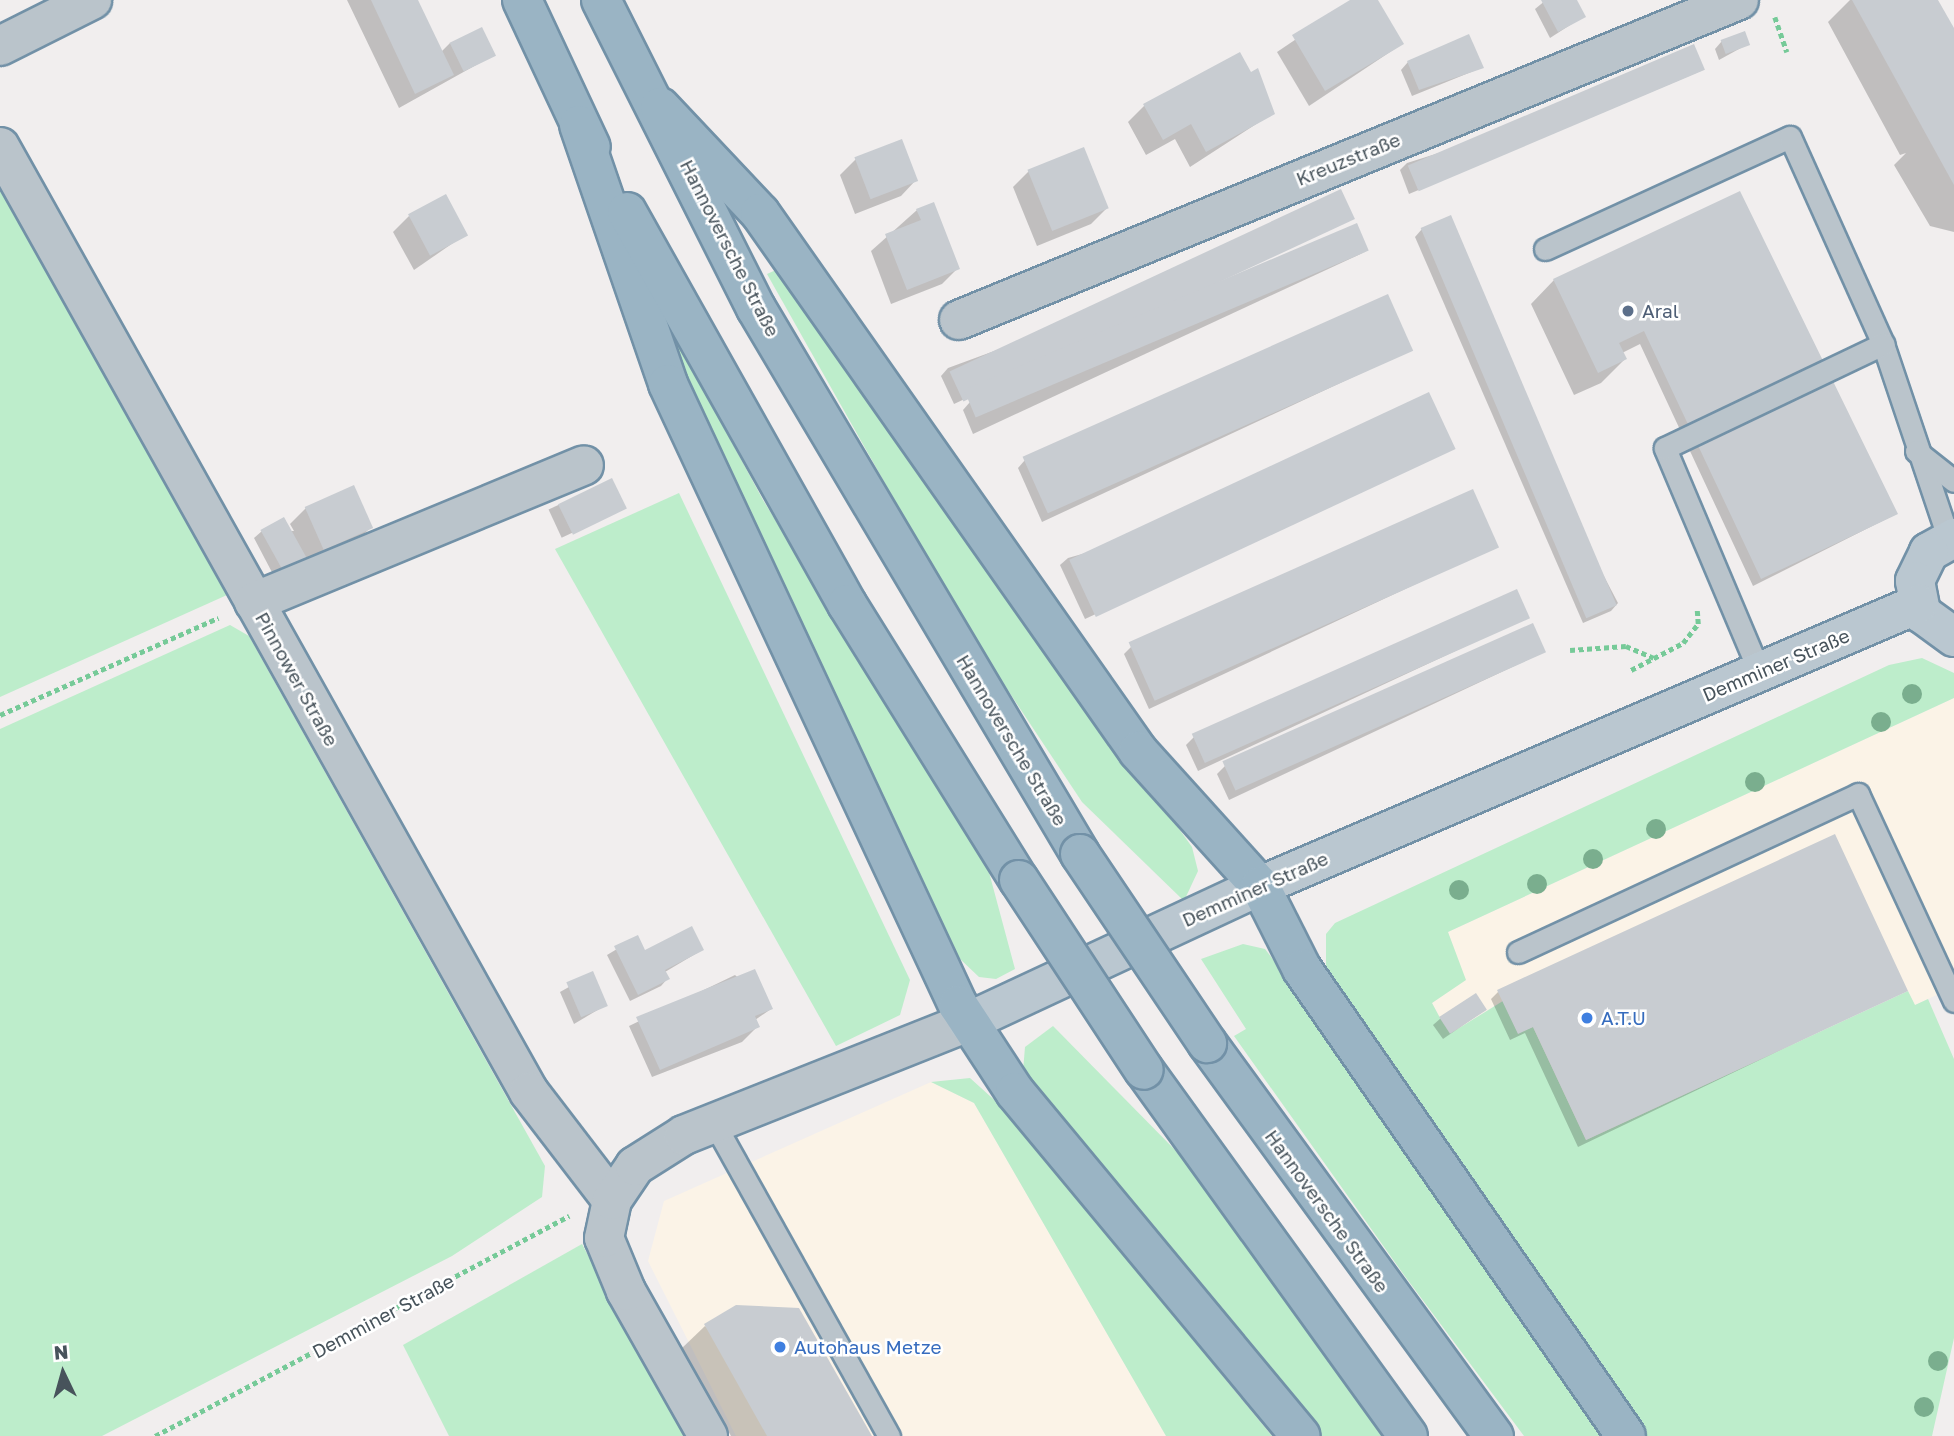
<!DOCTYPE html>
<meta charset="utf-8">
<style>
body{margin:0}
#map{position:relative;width:1954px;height:1436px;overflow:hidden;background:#f1eeee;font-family:"Golos Text",sans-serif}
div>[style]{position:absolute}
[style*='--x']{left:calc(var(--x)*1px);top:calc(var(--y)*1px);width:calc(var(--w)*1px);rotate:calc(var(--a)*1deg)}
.commercial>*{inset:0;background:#fbf3e7}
.green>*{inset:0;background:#bdedcb}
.shadow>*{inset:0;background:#0003;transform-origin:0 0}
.building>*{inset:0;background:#c8ccd1;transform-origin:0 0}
.path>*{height:4.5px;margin-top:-2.25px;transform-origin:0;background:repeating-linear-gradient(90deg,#76ca98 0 5px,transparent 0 8.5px)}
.roads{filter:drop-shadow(2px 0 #7291a7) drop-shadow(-2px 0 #7291a7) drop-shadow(0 2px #7291a7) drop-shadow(0 -2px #7291a7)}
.service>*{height:21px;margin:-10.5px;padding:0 10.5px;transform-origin:10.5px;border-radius:10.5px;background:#bac4cb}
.minor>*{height:38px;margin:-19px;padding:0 19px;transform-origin:19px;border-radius:19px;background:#bac4cb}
.secondary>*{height:38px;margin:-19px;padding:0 19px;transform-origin:19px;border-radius:19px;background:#bac7d0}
.trunk>*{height:38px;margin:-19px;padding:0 19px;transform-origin:19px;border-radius:19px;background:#9ab4c4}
.bridges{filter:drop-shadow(2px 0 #7291a7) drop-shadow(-2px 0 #7291a7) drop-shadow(0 2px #7291a7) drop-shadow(0 -2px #7291a7)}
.trunk-bridge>*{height:38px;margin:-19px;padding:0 19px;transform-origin:19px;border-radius:19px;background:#9ab4c4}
.trees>*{width:20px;height:20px;margin:-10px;border-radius:50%;background:#7aae8e}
.dots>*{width:19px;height:19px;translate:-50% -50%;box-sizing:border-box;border:4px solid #fff;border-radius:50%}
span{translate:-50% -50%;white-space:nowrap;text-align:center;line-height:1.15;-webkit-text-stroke:5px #fff;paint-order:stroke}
.street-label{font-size:19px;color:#47535b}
.service-label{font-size:19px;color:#4e5e75}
.left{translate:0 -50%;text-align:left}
.shop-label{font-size:19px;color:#366cbe}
.north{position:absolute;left:28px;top:1338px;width:70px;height:70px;-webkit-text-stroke:5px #fff;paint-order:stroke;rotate:355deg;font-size:19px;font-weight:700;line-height:28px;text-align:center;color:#47535b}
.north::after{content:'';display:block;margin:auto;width:24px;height:32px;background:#47535b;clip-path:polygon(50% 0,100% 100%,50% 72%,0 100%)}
</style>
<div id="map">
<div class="commercial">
<i style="clip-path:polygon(1954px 698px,1954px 987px,1915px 1005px,1908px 991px,1586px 1140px,1533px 1027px,1518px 1034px,1502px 1001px,1451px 1033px,1439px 1016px,1432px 1003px,1465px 980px,1448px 932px)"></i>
<i style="clip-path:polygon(931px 1082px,974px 1103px,1166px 1436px,736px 1436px,648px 1261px,664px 1201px)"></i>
</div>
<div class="green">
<i style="clip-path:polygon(0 168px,227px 595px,0 697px)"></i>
<i style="clip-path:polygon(778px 269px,1192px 847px,1198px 871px,1184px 901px,1082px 802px,966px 627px,767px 274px)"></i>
<i style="clip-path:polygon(648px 287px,763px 500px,986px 861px,1015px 969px,996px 979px,979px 977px,959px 958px,925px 899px,720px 466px)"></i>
<i style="clip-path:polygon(679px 493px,910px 980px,900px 1015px,836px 1046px,555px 549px)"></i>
<i style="clip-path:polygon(230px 625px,249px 636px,545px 1166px,542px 1197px,452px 1256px,102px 1436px,0 1436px,0 729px)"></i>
<i style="clip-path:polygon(1922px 658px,1954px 673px,1954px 698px,1448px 932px,1466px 980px,1432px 1003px,1439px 1016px,1451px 1033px,1503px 1001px,1518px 1033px,1533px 1027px,1586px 1140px,1908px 991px,1915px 1005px,1928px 999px,1954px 1059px,1954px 1338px,1932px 1436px,1643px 1436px,1326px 972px,1326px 934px,1335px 923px,1889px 665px)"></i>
<i style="clip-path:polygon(1243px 944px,1265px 949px,1295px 988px,1607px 1436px,1524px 1436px,1404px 1275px,1234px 1036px,1246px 1029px,1201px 959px)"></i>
<i style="clip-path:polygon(1053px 1026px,1181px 1156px,1388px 1436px,1315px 1436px,1023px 1071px,1025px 1047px)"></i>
<i style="clip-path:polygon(970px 1078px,1001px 1106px,1272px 1436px,1166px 1436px,974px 1103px,931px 1082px)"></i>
<i style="clip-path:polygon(582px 1244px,684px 1436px,449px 1436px,403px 1345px)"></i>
</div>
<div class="shadow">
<i style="clip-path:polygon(347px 0,416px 0,441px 52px,450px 43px,494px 55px,399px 108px)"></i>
<i style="clip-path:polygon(1354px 0,1376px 0,1402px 44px,1309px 106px,1277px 52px)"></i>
<i style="clip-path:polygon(1575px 0,1584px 16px,1550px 38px,1535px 9px,1546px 0)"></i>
<i style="clip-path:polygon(1850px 0,1936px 0,1954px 32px,1954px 232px,1930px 226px,1894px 165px,1906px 153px,1900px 155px,1828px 22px)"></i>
<i style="clip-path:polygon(1722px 41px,1748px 44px,1719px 60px,1715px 49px)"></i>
<i style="clip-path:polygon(1239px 54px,1273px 113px,1190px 167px,1175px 139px,1146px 155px,1128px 122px,1144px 106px)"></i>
<i style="clip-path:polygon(1408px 62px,1481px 68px,1412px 96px,1401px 70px)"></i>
<i style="clip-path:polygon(1703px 70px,1409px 194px,1400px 170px,1407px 163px)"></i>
<i style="clip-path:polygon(856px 159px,916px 180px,901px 196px,855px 214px,840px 175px)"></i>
<i style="clip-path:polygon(1029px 171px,1107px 208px,1091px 224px,1037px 246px,1013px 187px)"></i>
<i style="clip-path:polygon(1739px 193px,1896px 514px,1753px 586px,1640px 344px,1622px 353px,1625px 359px,1601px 383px,1574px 395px,1531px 304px,1554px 280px)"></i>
<i style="clip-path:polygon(917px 210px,958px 268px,942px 284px,891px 304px,871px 251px)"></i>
<i style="clip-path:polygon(409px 216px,466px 234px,414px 270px,393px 232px)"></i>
<i style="clip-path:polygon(1353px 219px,954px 404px,941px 376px,948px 368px)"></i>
<i style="clip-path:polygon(1422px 229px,1618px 603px,1611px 611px,1583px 623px,1415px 237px)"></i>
<i style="clip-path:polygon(1367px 251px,973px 434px,963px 410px,970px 402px)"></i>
<i style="clip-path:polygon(1411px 350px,1042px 522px,1018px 468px,1025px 460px)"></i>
<i style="clip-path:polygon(1453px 449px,1085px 619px,1060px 565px,1068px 558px)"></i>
<i style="left:612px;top:480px;width:31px;height:70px;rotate:65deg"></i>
<i style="clip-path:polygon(306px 508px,371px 527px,355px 543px,308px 564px,306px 558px,275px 578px,254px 538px,262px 531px,294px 531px,290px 524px)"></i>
<i style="clip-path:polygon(1497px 546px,1149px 709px,1124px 654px,1131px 647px)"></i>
<i style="clip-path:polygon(1528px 617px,1198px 771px,1186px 745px,1194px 737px)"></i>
<i style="clip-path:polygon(1544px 652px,1229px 800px,1217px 774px,1225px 766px)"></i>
<i style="clip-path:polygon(637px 937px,645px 952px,702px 950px,665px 972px,668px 978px,661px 986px,630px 1001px,607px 955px)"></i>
<i style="clip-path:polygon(592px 974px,606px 1005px,574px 1024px,560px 992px)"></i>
<i style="clip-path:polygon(735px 975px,771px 1009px,755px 1020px,758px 1026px,742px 1042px,652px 1077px,629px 1026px)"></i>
<i style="clip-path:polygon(1906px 990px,1578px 1147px,1525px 1033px,1510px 1040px,1491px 999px,1498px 992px)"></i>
<i style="clip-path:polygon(1485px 1010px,1443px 1039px,1433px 1025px,1441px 1018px)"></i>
<i style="clip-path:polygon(705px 1326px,869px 1436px,731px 1436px,681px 1349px)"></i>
</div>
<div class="building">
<i style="clip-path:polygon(371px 0,418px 0,454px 75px,415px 94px)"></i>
<i style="clip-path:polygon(1350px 0,1378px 0,1404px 44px,1325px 91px,1292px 35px)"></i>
<i style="clip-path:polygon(1541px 0,1577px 0,1586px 17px,1558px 32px)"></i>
<i style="clip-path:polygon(1852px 0,1938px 0,1954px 28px,1954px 185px)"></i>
<i style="left:482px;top:27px;width:32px;height:36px;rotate:64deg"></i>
<i style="left:1745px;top:31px;width:15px;height:26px;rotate:70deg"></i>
<i style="clip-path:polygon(1469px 34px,1484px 68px,1419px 90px,1407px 61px)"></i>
<i style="left:1694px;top:44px;width:28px;height:311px;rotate:67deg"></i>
<i style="clip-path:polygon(1240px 52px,1251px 72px,1258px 68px,1275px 114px,1206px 152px,1191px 124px,1163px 140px,1143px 104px)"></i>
<i style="left:902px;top:139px;width:45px;height:51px;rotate:69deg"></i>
<i style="left:1084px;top:147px;width:66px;height:61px;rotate:68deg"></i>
<i style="left:1341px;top:189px;width:33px;height:432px;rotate:65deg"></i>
<i style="clip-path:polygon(1740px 191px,1898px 514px,1761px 579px,1644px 331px,1619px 343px,1627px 359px,1598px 373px,1553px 279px)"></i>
<i style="left:446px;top:194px;width:47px;height:43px;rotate:62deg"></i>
<i style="clip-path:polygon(934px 202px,960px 269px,907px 290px,885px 234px,921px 220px,916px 209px)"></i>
<i style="left:1451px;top:215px;width:424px;height:33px;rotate:67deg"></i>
<i style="left:1357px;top:223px;width:30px;height:427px;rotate:67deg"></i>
<i style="left:1388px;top:294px;width:62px;height:400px;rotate:66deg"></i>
<i style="left:1429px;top:392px;width:63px;height:397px;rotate:65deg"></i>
<i style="left:612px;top:478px;width:34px;height:60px;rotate:64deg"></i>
<i style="left:354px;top:485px;width:47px;height:54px;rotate:66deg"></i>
<i style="left:1473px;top:489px;width:64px;height:377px;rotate:66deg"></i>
<i style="left:284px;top:517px;width:48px;height:27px;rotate:61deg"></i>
<i style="left:1517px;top:589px;width:32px;height:356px;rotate:66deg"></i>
<i style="left:1533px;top:623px;width:32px;height:340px;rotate:66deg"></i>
<i style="clip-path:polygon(1835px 834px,1908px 991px,1586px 1140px,1533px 1027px,1518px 1034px,1497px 990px)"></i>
<i style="clip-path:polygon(692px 926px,704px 950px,665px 970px,670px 979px,638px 995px,614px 946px,638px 935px,645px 950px)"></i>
<i style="clip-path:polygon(755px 969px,773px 1009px,755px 1016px,760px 1027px,660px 1070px,636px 1017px)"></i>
<i style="left:593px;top:971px;width:38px;height:29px;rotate:67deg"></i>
<i style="left:1476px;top:993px;width:20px;height:44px;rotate:57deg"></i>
<i style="clip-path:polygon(736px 1305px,799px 1308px,872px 1436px,767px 1436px,704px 1324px)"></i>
</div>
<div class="path">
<i style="--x:1775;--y:17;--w:37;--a:71"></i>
<i style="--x:1570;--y:650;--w:56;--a:-4.1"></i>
<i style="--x:1626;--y:646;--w:30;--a:23"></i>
<i style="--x:1631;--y:670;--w:59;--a:-27.4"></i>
<i style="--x:1683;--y:643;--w:24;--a:-52"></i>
<i style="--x:1698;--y:624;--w:15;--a:-94"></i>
<i style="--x:0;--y:715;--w:239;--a:-24"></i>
<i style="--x:155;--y:1436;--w:469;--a:-28"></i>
</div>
<div class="roads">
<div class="service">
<i style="--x:1545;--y:249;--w:269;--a:-24.6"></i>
<i style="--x:1790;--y:137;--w:227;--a:65.8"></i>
<i style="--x:1883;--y:344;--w:207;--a:71.4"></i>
<i style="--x:1916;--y:451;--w:48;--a:38.3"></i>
<i style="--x:1759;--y:671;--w:242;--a:-112.9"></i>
<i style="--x:1665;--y:448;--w:242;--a:-25.5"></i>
<i style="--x:1518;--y:952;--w:375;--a:-24.9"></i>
<i style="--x:1858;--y:794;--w:228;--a:65.1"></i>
<i style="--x:714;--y:1123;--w:359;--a:60.8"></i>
</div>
<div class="minor">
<i style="--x:0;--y:46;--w:103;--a:-26.6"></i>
<i style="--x:0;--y:147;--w:1083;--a:60.76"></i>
<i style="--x:529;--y:1092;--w:136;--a:52.5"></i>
<i style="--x:959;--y:320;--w:843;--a:-22.31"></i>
<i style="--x:254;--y:602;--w:357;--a:-22.5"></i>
<i style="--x:708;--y:1436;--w:167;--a:-119.5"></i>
<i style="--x:626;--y:1291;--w:57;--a:-112.5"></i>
<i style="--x:604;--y:1238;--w:39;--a:-78"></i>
<i style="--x:612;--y:1200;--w:41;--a:-55.9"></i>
<i style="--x:635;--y:1166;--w:58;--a:-32.3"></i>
<i style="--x:684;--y:1135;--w:306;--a:-21.7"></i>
</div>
<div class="secondary">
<i style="--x:1954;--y:538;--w:29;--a:151"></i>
<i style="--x:1929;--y:552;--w:32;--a:116"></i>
<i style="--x:1915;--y:581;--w:33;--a:79"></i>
<i style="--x:1921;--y:613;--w:41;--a:36"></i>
<i style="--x:968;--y:1022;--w:322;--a:-25"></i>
<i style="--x:1260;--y:886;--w:716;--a:-23.2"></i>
</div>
<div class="trunk">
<i style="--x:522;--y:0;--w:162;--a:64.9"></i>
<i style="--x:601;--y:0;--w:345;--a:63.3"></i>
<i style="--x:756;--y:308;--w:635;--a:59.31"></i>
<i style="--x:660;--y:107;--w:146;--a:46.7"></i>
<i style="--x:760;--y:213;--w:658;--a:54.91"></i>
<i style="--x:1138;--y:751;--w:182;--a:47.9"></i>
<i style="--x:1260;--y:886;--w:93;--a:63.2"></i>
<i style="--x:1302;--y:969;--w:568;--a:55.25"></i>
<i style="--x:579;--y:125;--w:274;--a:71"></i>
<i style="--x:668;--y:384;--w:685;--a:64.97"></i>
<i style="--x:958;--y:1005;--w:104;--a:56.8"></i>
<i style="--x:1015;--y:1092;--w:447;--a:50.3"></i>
<i style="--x:627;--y:212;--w:450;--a:60.7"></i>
<i style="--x:847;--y:604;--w:325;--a:58.1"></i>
<i style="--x:1207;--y:1043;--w:487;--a:53.9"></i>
<i style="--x:1144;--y:1070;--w:451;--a:54.2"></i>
</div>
</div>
<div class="bridges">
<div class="trunk-bridge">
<i style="--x:1080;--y:854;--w:228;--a:56.1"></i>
<i style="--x:1019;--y:880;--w:227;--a:56.7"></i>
</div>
</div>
<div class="trees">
<i style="left:1912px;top:694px"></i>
<i style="left:1881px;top:722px"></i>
<i style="left:1755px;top:782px"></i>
<i style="left:1656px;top:829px"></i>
<i style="left:1593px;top:859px"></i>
<i style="left:1537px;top:884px"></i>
<i style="left:1459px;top:890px"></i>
<i style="left:1938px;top:1361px"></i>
<i style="left:1924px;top:1407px"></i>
</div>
<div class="dots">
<i style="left:1628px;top:311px;background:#5c6f8a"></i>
<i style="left:1587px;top:1018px;background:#3f7fe0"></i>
<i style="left:780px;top:1347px;background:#3f7fe0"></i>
</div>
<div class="street-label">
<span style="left:1348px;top:159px;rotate:-22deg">Kreuzstraße</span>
<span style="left:730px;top:248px;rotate:63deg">Hannoversche Straße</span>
<span style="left:1776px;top:665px;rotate:-23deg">Demminer Straße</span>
<span style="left:297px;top:679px;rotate:61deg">Pinnower Straße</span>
<span style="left:1012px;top:740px;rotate:59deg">Hannoversche Straße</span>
<span style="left:1255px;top:889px;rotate:-24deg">Demminer Straße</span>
<span style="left:1327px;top:1211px;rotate:54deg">Hannoversche Straße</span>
<span style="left:383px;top:1316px;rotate:-28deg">Demminer Straße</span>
</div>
<div class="service-label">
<span class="left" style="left:1642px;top:311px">Aral</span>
</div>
<div class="shop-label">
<span class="left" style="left:1601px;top:1018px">A.T.U</span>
<span class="left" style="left:794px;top:1347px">Autohaus Metze</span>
</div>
<div class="north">N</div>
</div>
